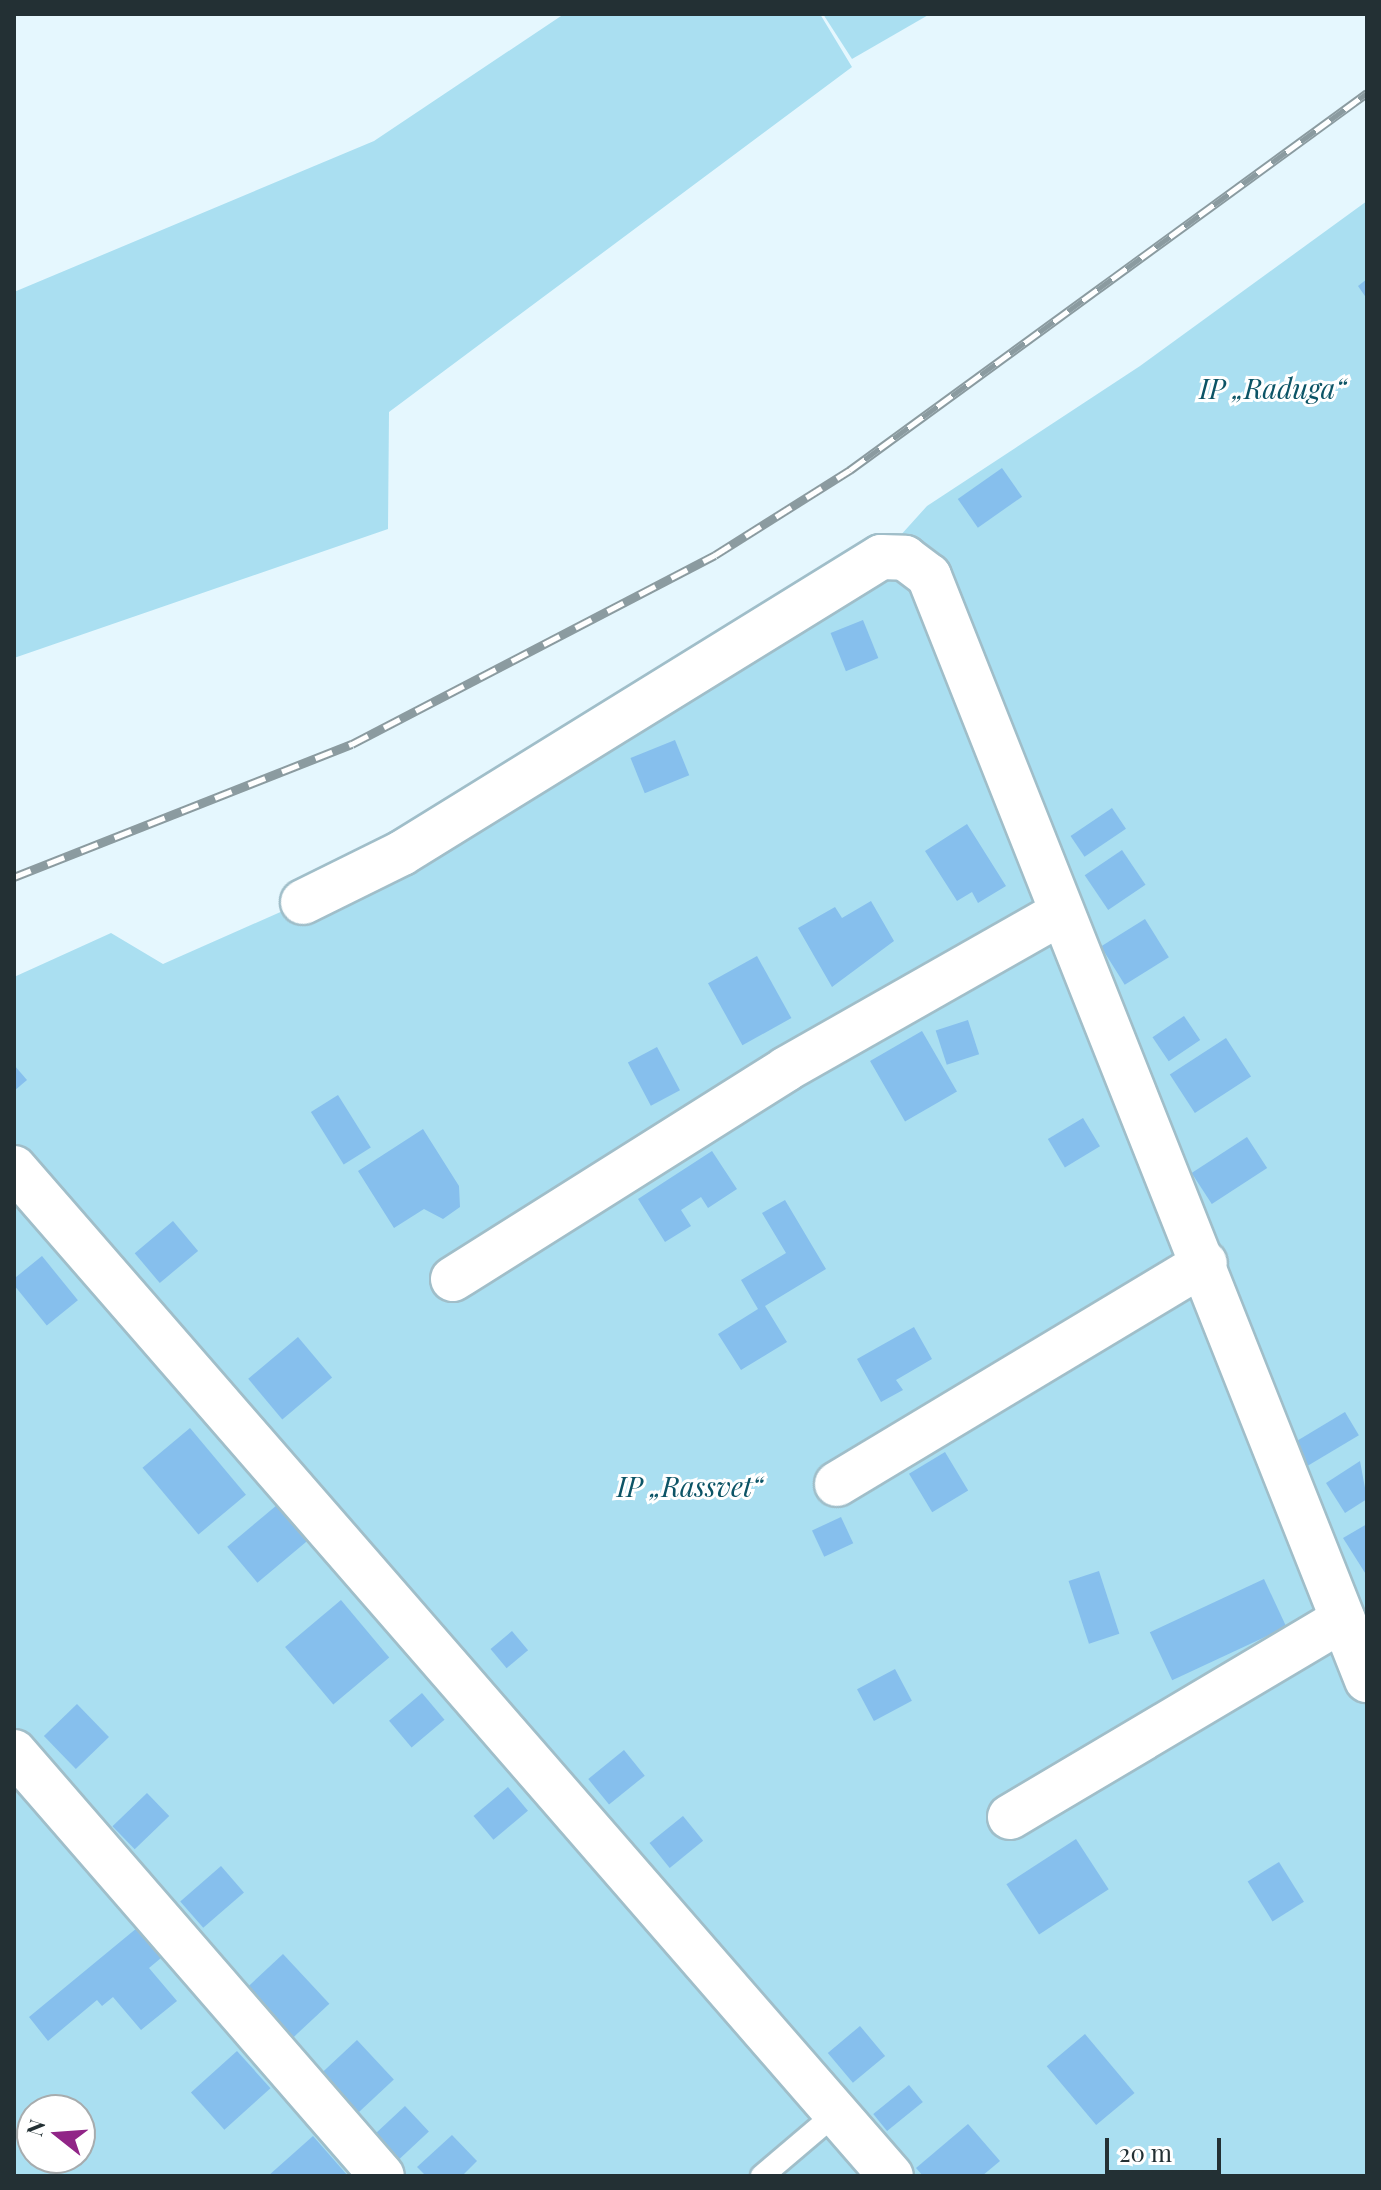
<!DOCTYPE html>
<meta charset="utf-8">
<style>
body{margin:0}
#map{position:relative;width:1381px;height:2190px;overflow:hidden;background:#e5f7fe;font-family:"Playfair Display",serif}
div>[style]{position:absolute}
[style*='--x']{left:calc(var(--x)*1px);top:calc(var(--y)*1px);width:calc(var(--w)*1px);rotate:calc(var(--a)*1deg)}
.green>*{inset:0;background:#aadff1}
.building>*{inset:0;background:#86bfed;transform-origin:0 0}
.roads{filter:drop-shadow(2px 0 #a0bec9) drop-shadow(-2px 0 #a0bec9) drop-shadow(0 2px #a0bec9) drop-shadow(0 -2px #a0bec9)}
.service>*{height:22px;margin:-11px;padding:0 11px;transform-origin:11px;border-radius:11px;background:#fff}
.minor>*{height:44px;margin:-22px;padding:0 22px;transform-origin:22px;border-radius:22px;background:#fff}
.rail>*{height:9px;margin-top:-4.5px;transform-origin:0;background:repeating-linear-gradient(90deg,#fff 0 18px,#8b9ba0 0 36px);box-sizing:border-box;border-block:2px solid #8b9ba0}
span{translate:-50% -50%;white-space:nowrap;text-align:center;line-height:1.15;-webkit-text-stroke:6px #fff;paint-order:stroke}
.park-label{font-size:28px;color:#0c5466;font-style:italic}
.frame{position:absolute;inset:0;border:16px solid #233034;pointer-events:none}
.north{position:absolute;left:16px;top:2094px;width:80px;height:80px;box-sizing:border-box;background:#fff;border:2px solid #a7acae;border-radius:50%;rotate:287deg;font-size:22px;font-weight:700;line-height:32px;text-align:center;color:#233034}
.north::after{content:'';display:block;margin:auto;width:28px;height:36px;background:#912587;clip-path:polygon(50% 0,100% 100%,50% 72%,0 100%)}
.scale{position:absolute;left:1105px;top:2138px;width:116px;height:36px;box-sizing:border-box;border:4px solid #233034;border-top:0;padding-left:10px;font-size:24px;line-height:28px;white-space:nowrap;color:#233034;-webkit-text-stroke:6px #fff;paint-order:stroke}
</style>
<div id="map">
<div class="green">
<i style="clip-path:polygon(564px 14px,820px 14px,852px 67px,389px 412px,388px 529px,14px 658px,14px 292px,374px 141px)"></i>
<i style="clip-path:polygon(823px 14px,930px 14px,852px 59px)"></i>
<i style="clip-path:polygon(evenodd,1367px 201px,1367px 2176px,14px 2176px,14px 977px,111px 933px,163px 964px,303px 902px,881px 557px,927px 506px,1140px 366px,1367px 201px,32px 2110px,80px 2110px,80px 2158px,32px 2158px,32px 2110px)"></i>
</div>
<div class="building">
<i style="clip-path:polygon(1367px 279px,1367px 299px,1358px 286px)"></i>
<i style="left:1002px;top:468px;width:35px;height:54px;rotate:55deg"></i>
<i style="left:863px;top:620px;width:41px;height:35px;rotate:68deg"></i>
<i style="left:675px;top:740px;width:38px;height:48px;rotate:68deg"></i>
<i style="left:1112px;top:808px;width:25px;height:50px;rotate:56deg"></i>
<i style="clip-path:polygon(967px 824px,1006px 886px,978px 903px,972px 892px,957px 901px,925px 851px)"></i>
<i style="left:1122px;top:850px;width:42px;height:45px;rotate:56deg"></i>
<i style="clip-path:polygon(871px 901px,894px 941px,832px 987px,798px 928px,835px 907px,842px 918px)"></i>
<i style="left:1145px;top:919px;width:45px;height:52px;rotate:58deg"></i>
<i style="left:757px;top:956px;width:71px;height:56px;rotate:61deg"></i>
<i style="left:1184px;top:1016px;width:29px;height:38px;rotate:56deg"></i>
<i style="left:968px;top:1020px;width:36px;height:34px;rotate:72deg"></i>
<i style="left:922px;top:1031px;width:70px;height:60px;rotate:60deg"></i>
<i style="left:1226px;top:1038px;width:46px;height:67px;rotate:57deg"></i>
<i style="left:657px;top:1047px;width:49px;height:33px;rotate:62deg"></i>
<i style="clip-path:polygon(14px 1065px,27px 1080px,14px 1091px)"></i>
<i style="left:338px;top:1095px;width:62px;height:32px;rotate:58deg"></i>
<i style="left:1083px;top:1118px;width:33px;height:41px;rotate:59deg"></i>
<i style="clip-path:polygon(423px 1129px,459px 1186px,460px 1207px,443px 1219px,424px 1209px,394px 1228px,358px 1171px)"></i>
<i style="left:1247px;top:1137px;width:37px;height:66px;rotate:57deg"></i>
<i style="clip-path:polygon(712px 1151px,737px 1189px,708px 1208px,701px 1197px,681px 1210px,691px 1226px,665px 1242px,638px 1199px)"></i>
<i style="clip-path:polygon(785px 1200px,826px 1269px,765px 1306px,787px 1342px,741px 1370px,718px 1334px,758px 1309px,741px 1280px,786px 1253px,762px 1213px)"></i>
<i style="left:173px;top:1221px;width:39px;height:50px;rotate:50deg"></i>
<i style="left:42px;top:1256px;width:57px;height:40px;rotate:51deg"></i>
<i style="clip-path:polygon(914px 1327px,932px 1359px,896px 1380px,903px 1390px,881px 1402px,857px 1359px)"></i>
<i style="left:298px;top:1337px;width:53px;height:65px;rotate:50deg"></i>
<i style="left:1345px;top:1412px;width:27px;height:65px;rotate:59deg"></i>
<i style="left:190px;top:1428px;width:87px;height:62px;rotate:50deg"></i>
<i style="left:945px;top:1452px;width:45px;height:42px;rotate:59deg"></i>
<i style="clip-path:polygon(1360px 1461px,1367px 1499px,1345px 1513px,1326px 1483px)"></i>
<i style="left:277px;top:1505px;width:47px;height:65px;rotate:50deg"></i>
<i style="left:841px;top:1517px;width:29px;height:32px;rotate:65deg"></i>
<i style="clip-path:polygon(1367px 1524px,1367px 1576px,1343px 1538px)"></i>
<i style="left:1099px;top:1571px;width:66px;height:32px;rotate:72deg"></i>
<i style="left:1264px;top:1579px;width:53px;height:126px;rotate:65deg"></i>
<i style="left:341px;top:1600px;width:75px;height:73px;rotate:50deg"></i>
<i style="left:512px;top:1631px;width:25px;height:28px;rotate:50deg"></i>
<i style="left:895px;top:1669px;width:36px;height:43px;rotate:62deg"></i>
<i style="left:422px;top:1693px;width:35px;height:43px;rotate:50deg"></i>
<i style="left:77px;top:1704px;width:46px;height:46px;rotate:46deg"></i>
<i style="left:624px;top:1750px;width:33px;height:46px;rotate:51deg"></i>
<i style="left:508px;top:1787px;width:31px;height:45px;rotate:50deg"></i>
<i style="left:147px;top:1793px;width:32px;height:48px;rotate:46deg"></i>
<i style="left:683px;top:1816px;width:32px;height:43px;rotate:51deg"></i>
<i style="left:1076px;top:1839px;width:60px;height:83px;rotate:57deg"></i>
<i style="left:1279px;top:1862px;width:47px;height:37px;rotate:58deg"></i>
<i style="left:221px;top:1866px;width:35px;height:54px;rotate:49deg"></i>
<i style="clip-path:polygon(143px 1923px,167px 1953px,149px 1968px,177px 2001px,141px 2030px,113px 1997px,102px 2006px,97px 2000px,48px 2041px,29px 2017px)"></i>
<i style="left:283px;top:1954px;width:68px;height:49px;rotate:47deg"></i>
<i style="left:860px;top:2026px;width:39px;height:42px;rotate:50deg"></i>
<i style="left:1085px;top:2034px;width:77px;height:50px;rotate:50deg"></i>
<i style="left:357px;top:2040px;width:54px;height:48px;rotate:47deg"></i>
<i style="left:237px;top:2051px;width:50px;height:62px;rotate:48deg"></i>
<i style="left:909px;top:2085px;width:22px;height:46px;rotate:51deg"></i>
<i style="left:405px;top:2106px;width:35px;height:45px;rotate:47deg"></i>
<i style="clip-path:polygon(968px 2124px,1000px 2161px,982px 2176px,923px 2176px,916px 2168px)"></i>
<i style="clip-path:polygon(452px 2135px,477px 2161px,462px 2176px,426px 2176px,417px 2167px)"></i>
<i style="clip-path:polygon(313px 2136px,348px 2176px,268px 2176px)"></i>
</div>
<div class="roads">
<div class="service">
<i style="--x:762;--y:2176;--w:97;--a:-40.4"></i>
</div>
<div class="minor">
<i style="--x:303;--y:902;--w:110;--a:-26.3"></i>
<i style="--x:402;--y:853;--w:563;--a:-31.71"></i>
<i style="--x:881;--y:557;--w:24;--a:2"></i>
<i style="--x:905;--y:558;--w:30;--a:37"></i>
<i style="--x:929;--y:576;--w:1188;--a:68.36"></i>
<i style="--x:14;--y:1168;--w:1336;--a:48.98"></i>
<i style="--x:453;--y:1279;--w:394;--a:-32.2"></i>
<i style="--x:786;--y:1069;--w:312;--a:-29.6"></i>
<i style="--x:837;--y:1484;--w:429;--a:-31"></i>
<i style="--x:14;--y:1752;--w:561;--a:49.04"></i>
<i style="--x:1010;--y:1817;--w:387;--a:-30.7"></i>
</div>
</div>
<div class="rail">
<i style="--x:14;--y:877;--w:363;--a:-21.5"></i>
<i style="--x:352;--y:744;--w:409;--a:-27.5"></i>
<i style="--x:715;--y:555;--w:160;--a:-32.2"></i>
<i style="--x:850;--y:470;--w:640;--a:-36.1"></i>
</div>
<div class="park-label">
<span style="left:1273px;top:388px">IP „Raduga“</span>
<span style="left:690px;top:1486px">IP „Rassvet“</span>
</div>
<div class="frame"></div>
<div class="north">N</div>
<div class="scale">20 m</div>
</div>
